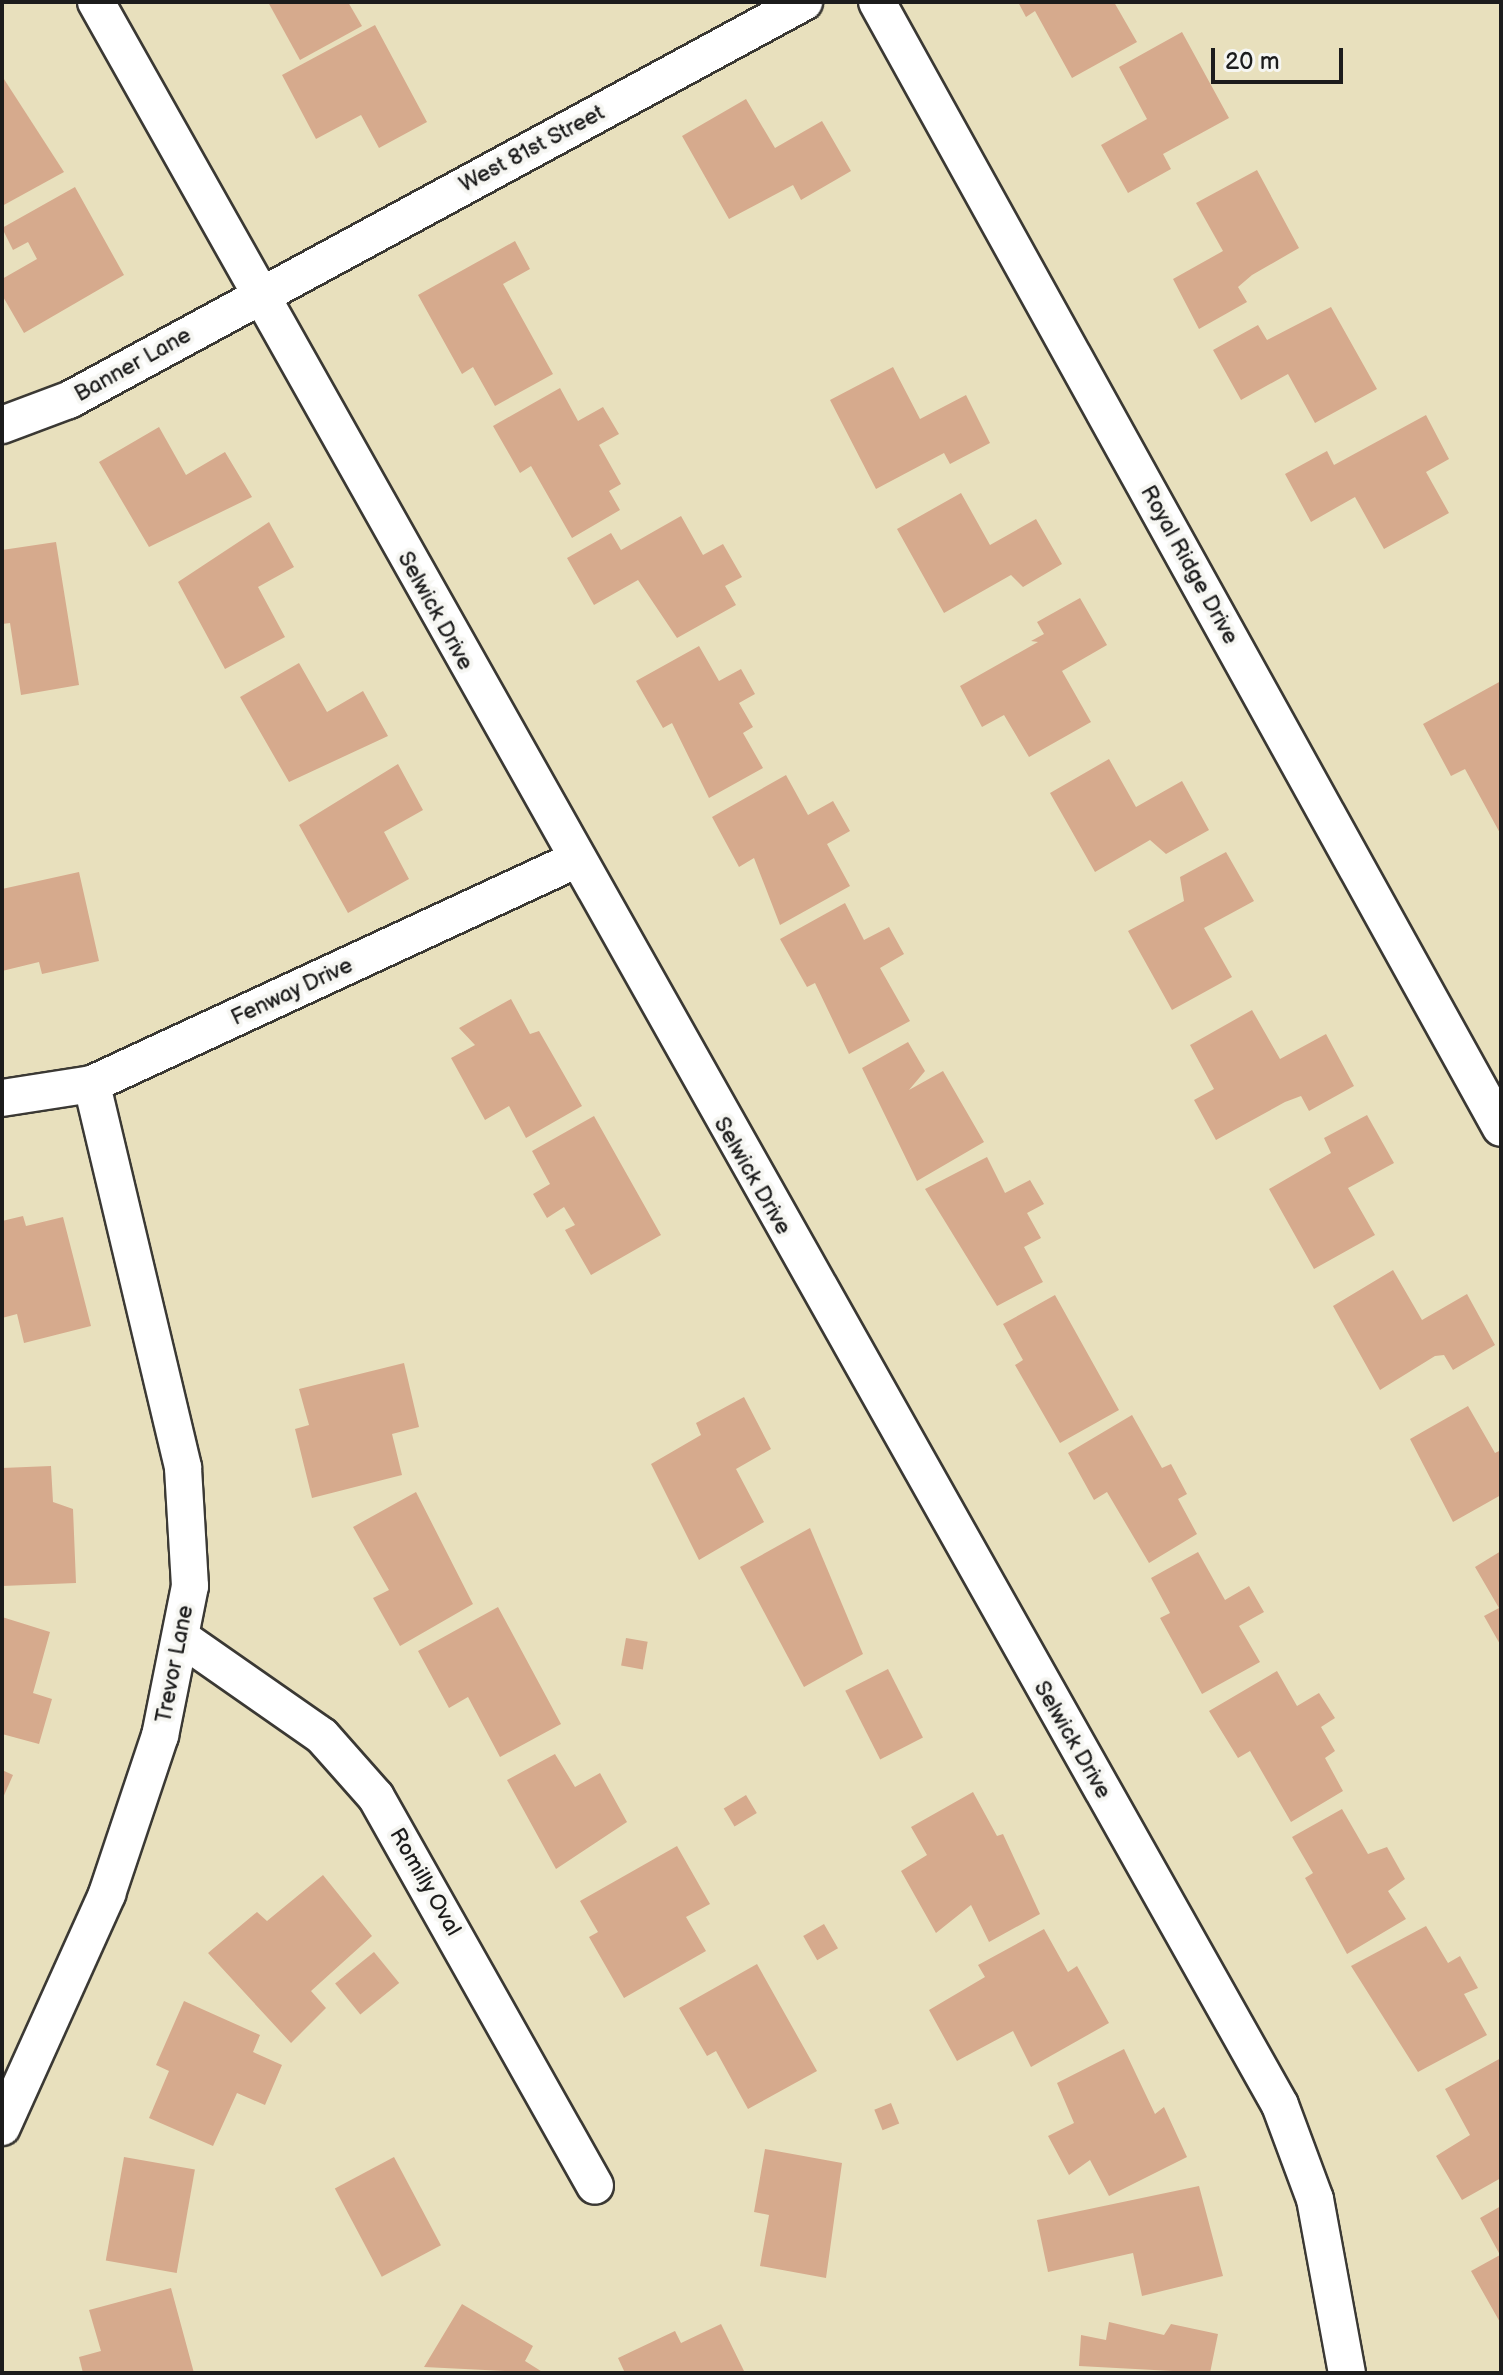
<!DOCTYPE html>
<style>
body{margin:0}
#map{position:relative;width:1503px;height:2375px;overflow:hidden;background:#e8e0bd;font-family:"Balsamiq Sans",sans-serif}
div>[style]{position:absolute}
[style*='--x']{left:calc(var(--x)*1px);top:calc(var(--y)*1px);width:calc(var(--w)*1px);rotate:calc(var(--a)*1deg)}
.building>*{inset:0;background:#d6aa8d;transform-origin:0 0}
.roads{filter:drop-shadow(2px 0 #3b3934) drop-shadow(-2px 0 #3b3934) drop-shadow(0 2px #3b3934) drop-shadow(0 -2px #3b3934)}
.street>*{height:36px;margin:-18px;padding:0 18px;transform-origin:18px;border-radius:18px;background:#fff}
span{translate:-50% -50%;white-space:nowrap;text-align:center;line-height:1.15;-webkit-text-stroke:8px #f6f6f2;paint-order:stroke}
.street-label{font-size:22px;color:#1c1c1c}
.frame{position:absolute;inset:0;border:4px solid #1c1c1c;pointer-events:none}
.scale{position:absolute;left:1211px;top:48px;width:132px;height:36px;box-sizing:border-box;border:4px solid #1c1c1c;border-top:0;padding-left:10px;font-size:24px;line-height:28px;white-space:nowrap;color:#1c1c1c;-webkit-text-stroke:6px #f6f6f2;paint-order:stroke}
</style>
<div id="map">
<div class="building">
<i style="clip-path:polygon(268px 2px,348px 2px,362px 26px,300px 60px)"></i>
<i style="clip-path:polygon(1018px 2px,1114px 2px,1137px 42px,1072px 78px,1035px 11px,1026px 17px)"></i>
<i style="clip-path:polygon(375px 25px,427px 122px,379px 148px,361px 115px,316px 139px,282px 75px)"></i>
<i style="clip-path:polygon(1182px 32px,1229px 118px,1163px 154px,1171px 169px,1128px 193px,1101px 145px,1147px 119px,1119px 67px)"></i>
<i style="clip-path:polygon(2px 76px,64px 172px,2px 206px)"></i>
<i style="clip-path:polygon(746px 99px,775px 148px,822px 121px,851px 171px,801px 200px,793px 185px,729px 219px,682px 136px)"></i>
<i style="clip-path:polygon(1257px 170px,1299px 248px,1252px 275px,1238px 287px,1247px 302px,1199px 329px,1173px 279px,1223px 251px,1196px 203px)"></i>
<i style="clip-path:polygon(75px 187px,124px 275px,24px 333px,2px 295px,2px 279px,37px 259px,28px 242px,13px 250px,2px 228px)"></i>
<i style="clip-path:polygon(515px 241px,530px 269px,503px 284px,553px 374px,495px 406px,473px 367px,462px 374px,418px 295px)"></i>
<i style="clip-path:polygon(1331px 307px,1377px 389px,1315px 423px,1288px 374px,1241px 400px,1213px 350px,1258px 325px,1267px 340px)"></i>
<i style="clip-path:polygon(893px 367px,920px 419px,966px 395px,990px 443px,950px 464px,944px 453px,876px 489px,830px 400px)"></i>
<i style="clip-path:polygon(560px 388px,578px 421px,603px 407px,619px 434px,599px 445px,621px 484px,609px 491px,620px 510px,572px 538px,531px 466px,520px 473px,493px 426px)"></i>
<i style="clip-path:polygon(1426px 415px,1449px 459px,1426px 472px,1449px 513px,1384px 549px,1355px 497px,1311px 522px,1285px 474px,1327px 451px,1334px 465px)"></i>
<i style="clip-path:polygon(159px 427px,186px 475px,225px 452px,252px 497px,149px 547px,99px 462px)"></i>
<i style="clip-path:polygon(961px 493px,990px 545px,1036px 519px,1062px 564px,1023px 587px,1011px 575px,944px 613px,897px 529px)"></i>
<i style="clip-path:polygon(681px 516px,703px 555px,723px 544px,742px 577px,725px 586px,736px 605px,677px 638px,638px 580px,594px 605px,567px 558px,611px 533px,621px 550px)"></i>
<i style="clip-path:polygon(269px 522px,294px 567px,258px 587px,285px 637px,225px 669px,178px 582px)"></i>
<i style="clip-path:polygon(56px 542px,79px 685px,21px 695px,10px 623px,2px 624px,2px 550px)"></i>
<i style="clip-path:polygon(1080px 598px,1107px 645px,1062px 671px,1091px 722px,1029px 757px,1004px 715px,982px 727px,960px 686px,1038px 642px,1031px 641px,1044px 634px,1037px 622px)"></i>
<i style="clip-path:polygon(699px 646px,719px 681px,741px 669px,755px 694px,739px 703px,753px 727px,743px 733px,763px 768px,709px 798px,672px 723px,663px 728px,636px 681px)"></i>
<i style="clip-path:polygon(299px 663px,327px 712px,363px 691px,388px 736px,289px 782px,240px 697px)"></i>
<i style="clip-path:polygon(1501px 681px,1501px 835px,1465px 769px,1451px 776px,1423px 724px)"></i>
<i style="clip-path:polygon(1109px 759px,1136px 807px,1182px 781px,1209px 830px,1166px 854px,1150px 840px,1095px 872px,1050px 793px)"></i>
<i style="clip-path:polygon(398px 764px,423px 810px,384px 832px,409px 879px,348px 913px,299px 825px)"></i>
<i style="clip-path:polygon(786px 775px,808px 815px,833px 801px,850px 831px,827px 844px,850px 886px,780px 925px,754px 858px,739px 867px,712px 817px)"></i>
<i style="clip-path:polygon(1226px 852px,1254px 901px,1204px 928px,1232px 977px,1172px 1010px,1128px 931px,1184px 901px,1180px 877px)"></i>
<i style="clip-path:polygon(79px 872px,99px 961px,42px 974px,39px 962px,2px 971px,2px 889px)"></i>
<i style="clip-path:polygon(845px 903px,864px 940px,889px 927px,904px 954px,880px 968px,910px 1021px,849px 1054px,815px 983px,807px 987px,780px 939px)"></i>
<i style="clip-path:polygon(511px 999px,530px 1034px,539px 1031px,582px 1106px,526px 1138px,509px 1106px,485px 1120px,451px 1058px,475px 1045px,459px 1028px)"></i>
<i style="clip-path:polygon(1252px 1010px,1280px 1059px,1326px 1034px,1354px 1086px,1309px 1111px,1301px 1096px,1285px 1102px,1216px 1140px,1194px 1100px,1214px 1089px,1190px 1045px)"></i>
<i style="clip-path:polygon(908px 1042px,925px 1071px,909px 1090px,943px 1071px,984px 1142px,917px 1181px,862px 1068px)"></i>
<i style="clip-path:polygon(1367px 1115px,1394px 1163px,1348px 1188px,1375px 1235px,1314px 1269px,1269px 1189px,1331px 1153px,1324px 1138px)"></i>
<i style="clip-path:polygon(594px 1116px,661px 1235px,591px 1275px,565px 1230px,575px 1225px,564px 1207px,547px 1218px,533px 1194px,550px 1184px,532px 1151px)"></i>
<i style="clip-path:polygon(987px 1157px,1005px 1193px,1030px 1180px,1044px 1204px,1027px 1213px,1041px 1238px,1024px 1247px,1043px 1282px,997px 1306px,925px 1189px)"></i>
<i style="clip-path:polygon(23px 1216px,26px 1226px,63px 1217px,91px 1326px,24px 1343px,17px 1314px,2px 1318px,2px 1221px)"></i>
<i style="clip-path:polygon(1393px 1270px,1422px 1320px,1467px 1294px,1495px 1345px,1453px 1370px,1444px 1355px,1435px 1356px,1380px 1390px,1333px 1306px)"></i>
<i style="clip-path:polygon(1055px 1295px,1119px 1410px,1060px 1443px,1015px 1365px,1023px 1360px,1003px 1324px)"></i>
<i style="clip-path:polygon(404px 1363px,419px 1427px,392px 1434px,402px 1475px,312px 1498px,295px 1429px,309px 1425px,299px 1389px)"></i>
<i style="clip-path:polygon(744px 1397px,771px 1449px,736px 1469px,764px 1522px,699px 1560px,651px 1464px,701px 1435px,696px 1423px)"></i>
<i style="clip-path:polygon(1468px 1406px,1495px 1453px,1501px 1450px,1501px 1495px,1453px 1522px,1410px 1439px)"></i>
<i style="clip-path:polygon(1132px 1415px,1162px 1468px,1171px 1464px,1187px 1494px,1178px 1499px,1197px 1534px,1149px 1563px,1107px 1492px,1094px 1500px,1068px 1453px)"></i>
<i style="clip-path:polygon(51px 1466px,53px 1502px,73px 1509px,76px 1583px,2px 1586px,2px 1468px)"></i>
<i style="clip-path:polygon(416px 1492px,473px 1604px,400px 1646px,373px 1598px,389px 1590px,353px 1527px)"></i>
<i style="clip-path:polygon(810px 1528px,863px 1654px,804px 1687px,740px 1567px)"></i>
<i style="clip-path:polygon(1501px 1551px,1501px 1646px,1484px 1616px,1499px 1608px,1475px 1567px)"></i>
<i style="clip-path:polygon(1198px 1552px,1225px 1600px,1249px 1586px,1264px 1612px,1239px 1626px,1260px 1662px,1202px 1694px,1160px 1618px,1170px 1613px,1151px 1578px)"></i>
<i style="clip-path:polygon(498px 1607px,561px 1724px,500px 1757px,468px 1697px,449px 1708px,418px 1651px)"></i>
<i style="clip-path:polygon(2px 1617px,50px 1632px,33px 1693px,52px 1699px,39px 1744px,2px 1734px)"></i>
<i style="left:626px;top:1638px;width:22px;height:28px;rotate:10deg"></i>
<i style="left:888px;top:1669px;width:77px;height:48px;rotate:63deg"></i>
<i style="clip-path:polygon(1277px 1671px,1297px 1706px,1319px 1693px,1335px 1718px,1321px 1727px,1335px 1751px,1325px 1758px,1343px 1791px,1291px 1822px,1250px 1751px,1238px 1758px,1209px 1711px)"></i>
<i style="clip-path:polygon(555px 1754px,575px 1787px,600px 1773px,627px 1822px,556px 1869px,507px 1780px)"></i>
<i style="clip-path:polygon(2px 1770px,13px 1775px,2px 1800px)"></i>
<i style="clip-path:polygon(973px 1792px,997px 1836px,1003px 1834px,1040px 1914px,989px 1942px,971px 1905px,936px 1933px,901px 1871px,927px 1855px,911px 1827px)"></i>
<i style="left:746px;top:1795px;width:21px;height:26px;rotate:59deg"></i>
<i style="clip-path:polygon(1342px 1809px,1368px 1854px,1387px 1847px,1405px 1879px,1388px 1891px,1406px 1919px,1347px 1954px,1305px 1878px,1313px 1873px,1292px 1837px)"></i>
<i style="clip-path:polygon(677px 1846px,710px 1904px,686px 1917px,706px 1951px,624px 1998px,589px 1937px,598px 1932px,580px 1901px)"></i>
<i style="clip-path:polygon(323px 1875px,372px 1936px,311px 1991px,326px 2008px,291px 2043px,208px 1953px,257px 1912px,267px 1921px)"></i>
<i style="left:824px;top:1924px;width:28px;height:24px;rotate:60deg"></i>
<i style="clip-path:polygon(1426px 1926px,1448px 1963px,1460px 1956px,1478px 1988px,1464px 1994px,1487px 2035px,1418px 2072px,1351px 1966px)"></i>
<i style="clip-path:polygon(1044px 1929px,1068px 1972px,1077px 1966px,1109px 2023px,1031px 2067px,1013px 2031px,957px 2061px,929px 2010px,985px 1977px,978px 1965px)"></i>
<i style="left:374px;top:1952px;width:40px;height:50px;rotate:51deg"></i>
<i style="clip-path:polygon(757px 1964px,817px 2071px,748px 2109px,716px 2051px,707px 2056px,679px 2008px)"></i>
<i style="clip-path:polygon(184px 2001px,260px 2035px,253px 2052px,282px 2065px,265px 2105px,237px 2093px,213px 2146px,149px 2118px,169px 2071px,156px 2065px)"></i>
<i style="clip-path:polygon(1124px 2049px,1155px 2114px,1164px 2107px,1187px 2157px,1109px 2196px,1090px 2160px,1069px 2175px,1048px 2136px,1074px 2123px,1057px 2083px)"></i>
<i style="clip-path:polygon(1501px 2058px,1501px 2178px,1462px 2200px,1436px 2156px,1470px 2135px,1445px 2089px)"></i>
<i style="left:891px;top:2103px;width:22px;height:18px;rotate:68deg"></i>
<i style="clip-path:polygon(765px 2149px,842px 2163px,826px 2278px,760px 2266px,769px 2215px,754px 2212px)"></i>
<i style="left:124px;top:2157px;width:72px;height:105px;rotate:10deg"></i>
<i style="left:394px;top:2157px;width:100px;height:67px;rotate:62deg"></i>
<i style="clip-path:polygon(1199px 2186px,1223px 2276px,1142px 2296px,1133px 2253px,1048px 2272px,1037px 2220px)"></i>
<i style="clip-path:polygon(1501px 2206px,1501px 2324px,1471px 2271px,1500px 2255px,1480px 2218px)"></i>
<i style="clip-path:polygon(171px 2288px,194px 2373px,83px 2373px,79px 2357px,101px 2351px,89px 2310px)"></i>
<i style="clip-path:polygon(462px 2304px,533px 2346px,525px 2361px,544px 2373px,424px 2367px)"></i>
<i style="clip-path:polygon(1109px 2322px,1164px 2335px,1171px 2324px,1218px 2334px,1210px 2373px,1079px 2366px,1081px 2335px,1106px 2340px)"></i>
<i style="clip-path:polygon(721px 2324px,745px 2373px,625px 2373px,618px 2358px,675px 2331px,681px 2343px)"></i>
</div>
<div class="roads">
<div class="street">
<i style="--x:96;--y:2;--w:2413;--a:60.62"></i>
<i style="--x:1280;--y:2105;--w:100;--a:69.6"></i>
<i style="--x:1315;--y:2199;--w:177;--a:79.6"></i>
<i style="--x:877;--y:2;--w:1287;--a:61.01"></i>
<i style="--x:2;--y:425;--w:72;--a:-20.5"></i>
<i style="--x:69;--y:400;--w:836;--a:-28.44"></i>
<i style="--x:2;--y:1098;--w:91;--a:-8.8"></i>
<i style="--x:92;--y:1084;--w:530;--a:-24.87"></i>
<i style="--x:183;--y:1639;--w:169;--a:34.9"></i>
<i style="--x:322;--y:1736;--w:81;--a:48.5"></i>
<i style="--x:376;--y:1797;--w:446;--a:60.6"></i>
<i style="--x:2;--y:2127;--w:256;--a:-65.7"></i>
<i style="--x:107;--y:1894;--w:167;--a:-71.5"></i>
<i style="--x:160;--y:1736;--w:153;--a:-78.7"></i>
<i style="--x:190;--y:1586;--w:119;--a:-93.4"></i>
<i style="--x:183;--y:1467;--w:394;--a:-103.4"></i>
</div>
</div>
<div class="street-label">
<span style="left:532px;top:149px;rotate:-28deg">West 81st Street</span>
<span style="left:133px;top:365px;rotate:-29deg">Banner Lane</span>
<span style="left:1189px;top:565px;rotate:61deg">Royal Ridge Drive</span>
<span style="left:435px;top:611px;rotate:61deg">Selwick Drive</span>
<span style="left:292px;top:992px;rotate:-25deg">Fenway Drive</span>
<span style="left:752px;top:1176px;rotate:60deg">Selwick Drive</span>
<span style="left:175px;top:1664px;rotate:-79deg">Trevor Lane</span>
<span style="left:1072px;top:1740px;rotate:60deg">Selwick Drive</span>
<span style="left:425px;top:1882px;rotate:60deg">Romilly Oval</span>
</div>
<div class="frame"></div>
<div class="scale">20 m</div>
</div>
